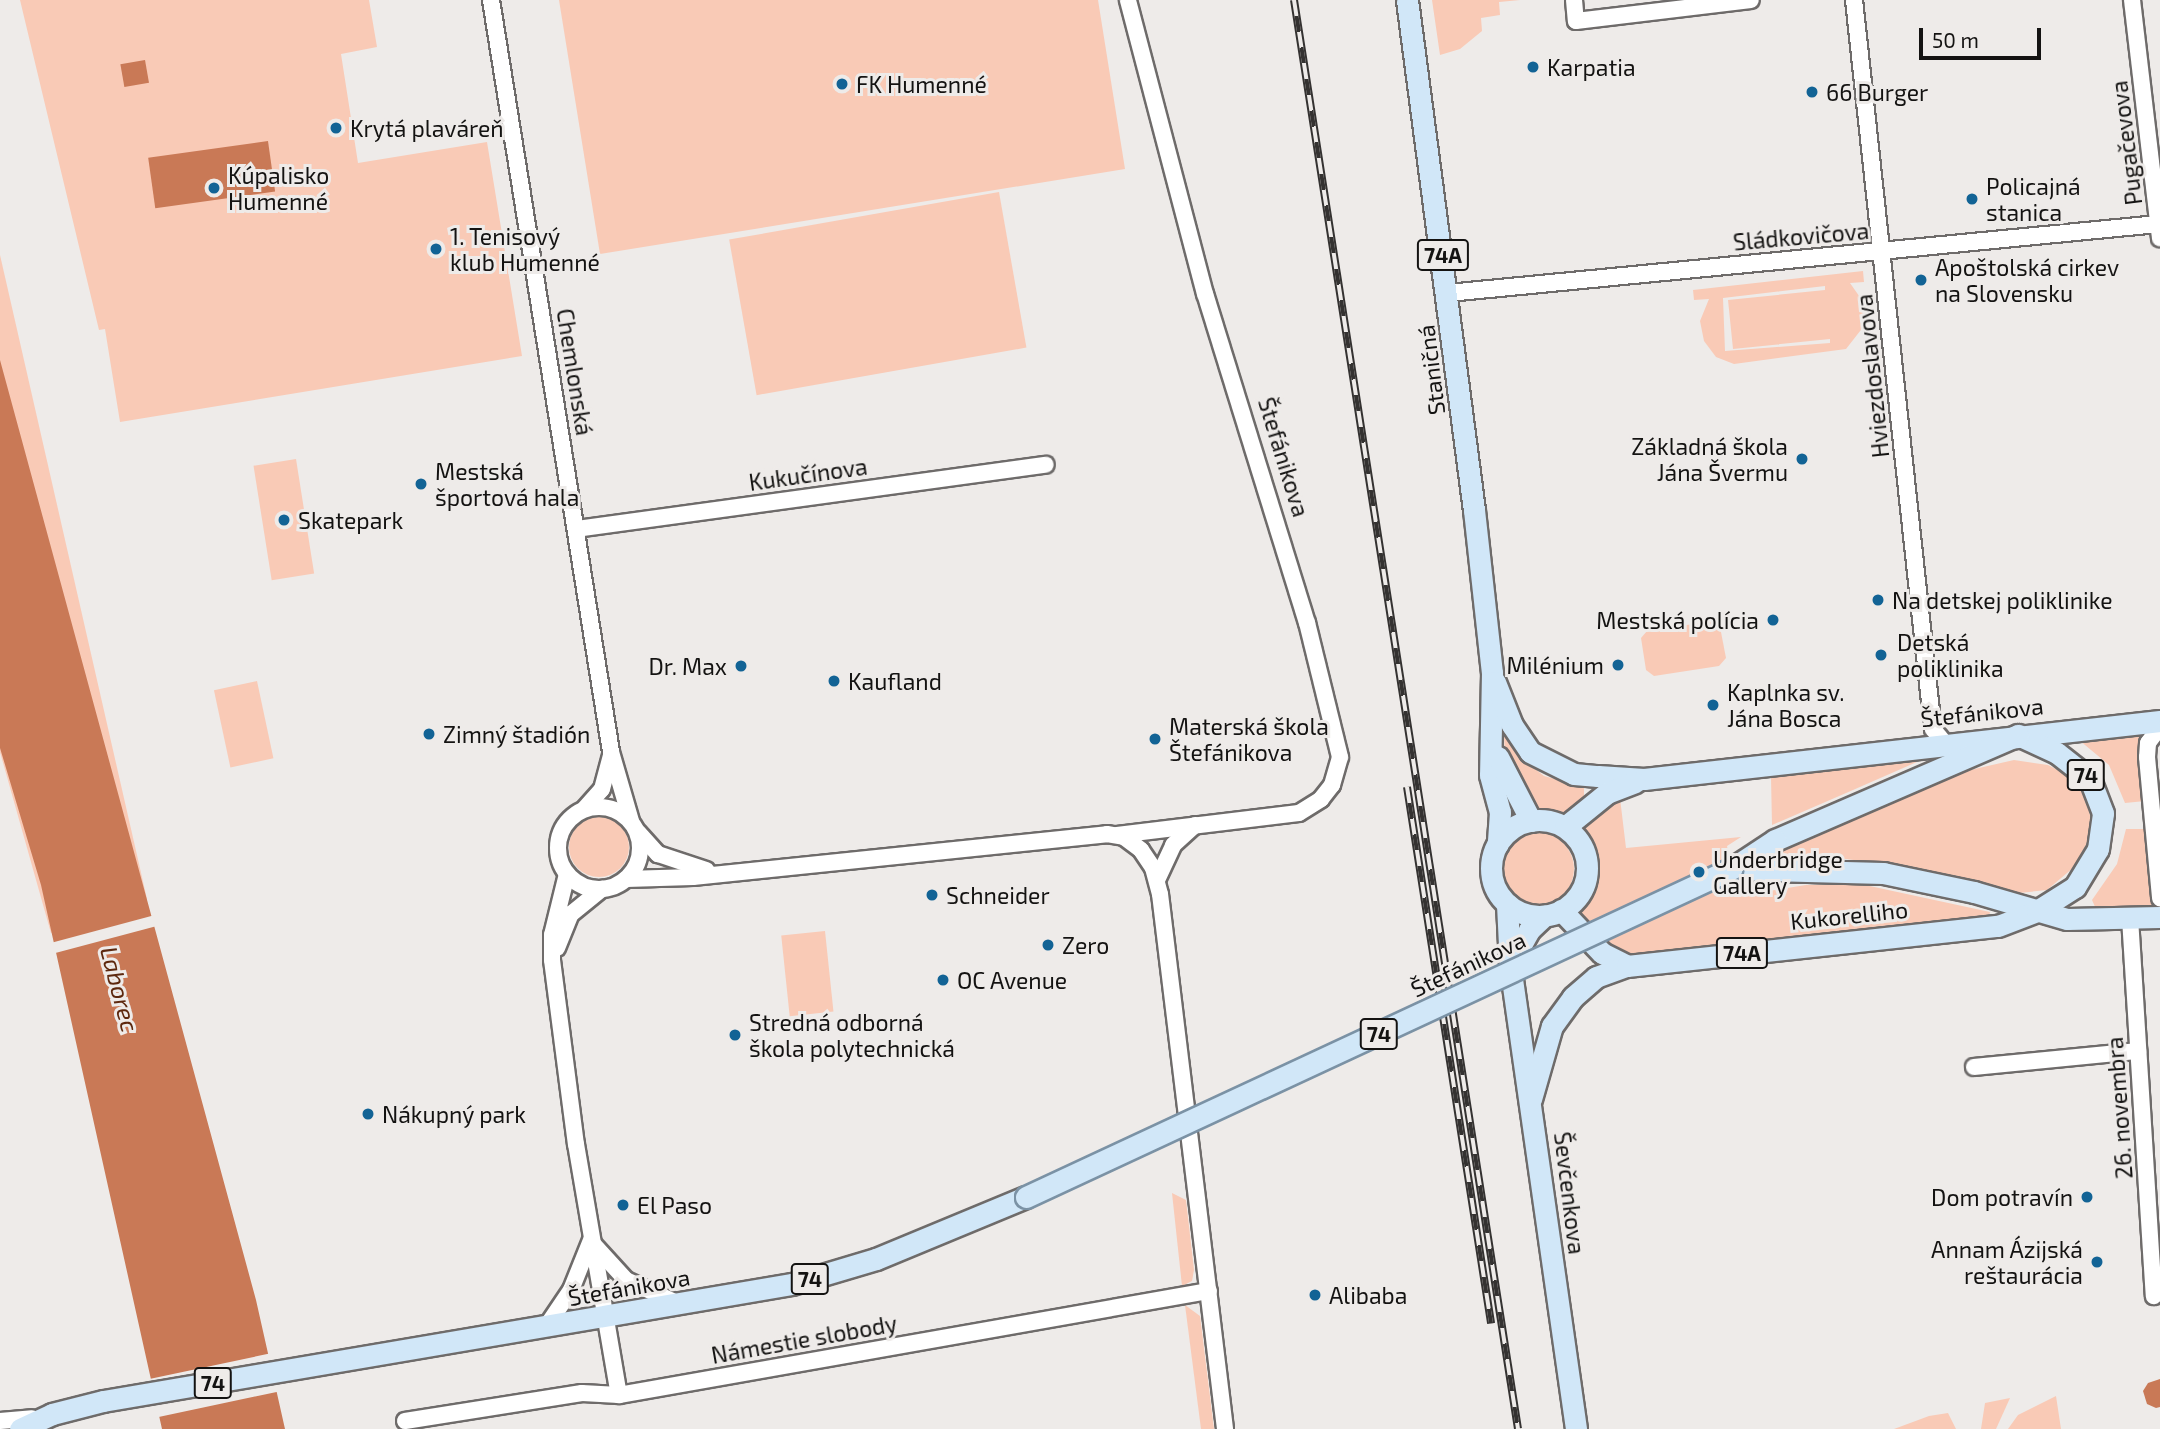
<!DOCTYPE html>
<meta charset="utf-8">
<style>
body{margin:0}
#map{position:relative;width:2160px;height:1429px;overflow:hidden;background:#eeebe9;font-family:"Exo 2",sans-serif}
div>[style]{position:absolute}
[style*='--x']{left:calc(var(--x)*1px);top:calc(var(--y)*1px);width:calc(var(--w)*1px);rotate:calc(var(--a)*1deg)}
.green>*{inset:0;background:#f9cab6;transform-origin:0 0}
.round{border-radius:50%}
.water>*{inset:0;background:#c97956;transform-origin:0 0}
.pier>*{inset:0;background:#eeebe9;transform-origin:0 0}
.roads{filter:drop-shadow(2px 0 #6e6b6a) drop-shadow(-2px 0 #6e6b6a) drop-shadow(0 2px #6e6b6a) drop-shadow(0 -2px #6e6b6a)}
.minor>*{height:16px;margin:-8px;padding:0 8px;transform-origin:8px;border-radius:8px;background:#fff}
.minor>.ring{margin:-8px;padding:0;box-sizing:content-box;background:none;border:16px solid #fff;border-radius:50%}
.major>*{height:21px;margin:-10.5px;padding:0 10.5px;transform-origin:10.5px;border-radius:10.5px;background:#d1e7f8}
.major>.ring{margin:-10.5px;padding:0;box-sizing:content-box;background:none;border:21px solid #d1e7f8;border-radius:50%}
.rail>*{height:8px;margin-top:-4px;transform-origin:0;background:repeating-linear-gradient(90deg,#eeebe9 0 16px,#343231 0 32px);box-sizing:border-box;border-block:2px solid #343231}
.bridges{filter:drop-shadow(2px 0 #7b92a5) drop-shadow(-2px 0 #7b92a5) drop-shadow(0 2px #7b92a5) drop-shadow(0 -2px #7b92a5)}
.major-bridge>*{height:21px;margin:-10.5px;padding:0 10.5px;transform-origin:10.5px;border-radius:10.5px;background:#d1e7f8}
.dots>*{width:19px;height:19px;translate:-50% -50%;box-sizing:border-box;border:4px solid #eeebe9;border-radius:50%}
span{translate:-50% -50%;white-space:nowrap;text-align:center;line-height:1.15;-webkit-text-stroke:6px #eeebe9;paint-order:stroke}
.shield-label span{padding:2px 5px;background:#eeebe9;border:2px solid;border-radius:5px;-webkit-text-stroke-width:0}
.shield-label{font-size:21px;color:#141312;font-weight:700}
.poi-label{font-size:23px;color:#141312}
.left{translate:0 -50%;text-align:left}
.right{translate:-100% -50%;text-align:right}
.street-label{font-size:23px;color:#141312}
.water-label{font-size:24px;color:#5d280e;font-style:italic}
.scale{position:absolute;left:1919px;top:28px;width:122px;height:32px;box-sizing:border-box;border:4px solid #141312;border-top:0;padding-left:9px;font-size:21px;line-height:24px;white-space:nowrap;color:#141312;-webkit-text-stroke:5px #eeebe9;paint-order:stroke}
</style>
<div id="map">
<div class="green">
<i style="clip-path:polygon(20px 0,369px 0,377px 47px,341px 54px,358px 163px,487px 142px,522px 356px,120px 422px,105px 329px,99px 330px)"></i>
<i style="clip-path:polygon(559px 0,1098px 0,1125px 169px,600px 254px)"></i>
<i style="clip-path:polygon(1432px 0,1520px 0,1499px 2px,1500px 15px,1481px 18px,1482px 31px,1460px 49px,1440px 55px)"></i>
<i style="left:999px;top:192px;width:158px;height:274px;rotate:80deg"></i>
<i style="clip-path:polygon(0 255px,147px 899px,51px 933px,0 752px)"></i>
<i style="clip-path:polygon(evenodd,1863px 271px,1864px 282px,1850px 283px,1864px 303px,1864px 326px,1846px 349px,1734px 364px,1716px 357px,1704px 341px,1700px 321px,1709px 299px,1694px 300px,1693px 290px,1863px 271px,1825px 286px,1825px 290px,1728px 300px,1733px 349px,1830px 339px,1830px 343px,1725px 351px,1723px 298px,1825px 286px)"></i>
<i style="left:296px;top:459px;width:116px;height:43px;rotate:81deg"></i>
<i style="clip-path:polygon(1713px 621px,1720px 627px,1726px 658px,1719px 666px,1654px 676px,1646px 670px,1641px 638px,1647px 631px)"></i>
<i style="left:257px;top:681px;width:79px;height:44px;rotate:78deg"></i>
<i style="clip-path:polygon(2146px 732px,2145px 801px,2125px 803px,2109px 765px,2079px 740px)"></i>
<i style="clip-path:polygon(1504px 737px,1510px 737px,1519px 756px,1544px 776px,1584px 787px,1584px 802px,1559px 817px,1531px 805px,1505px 753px)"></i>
<i style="clip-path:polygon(1926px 758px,1853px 790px,1772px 825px,1771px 777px)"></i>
<i style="clip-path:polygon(2014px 760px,2048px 765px,2077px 780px,2089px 800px,2091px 831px,2080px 862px,2047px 890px,2019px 893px,1913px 868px,1846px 859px,1759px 863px,1757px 859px,1957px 773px)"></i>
<i style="clip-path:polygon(1620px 798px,1626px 848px,1741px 837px,1727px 846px,1737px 896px,1806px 885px,1865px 885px,1990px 912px,1989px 917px,1627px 957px,1606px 946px,1575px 910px,1589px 890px,1592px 870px,1590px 854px,1576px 831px)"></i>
<i class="round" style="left:569px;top:817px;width:60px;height:60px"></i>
<i style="clip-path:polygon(2126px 829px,2145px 829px,2150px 893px,2155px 906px,2096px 909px,2092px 900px,2117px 864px)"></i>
<i class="round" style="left:1500px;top:832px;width:74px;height:74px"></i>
<i style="left:825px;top:931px;width:81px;height:44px;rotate:84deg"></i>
<i style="clip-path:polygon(1172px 1193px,1186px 1200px,1194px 1270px,1192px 1281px,1182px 1286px)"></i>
<i style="clip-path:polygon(1185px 1305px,1200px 1316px,1214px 1429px,1201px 1429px)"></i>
<i style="clip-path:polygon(2056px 1396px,2061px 1429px,2008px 1429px,2018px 1415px)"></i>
<i style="clip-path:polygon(2010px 1398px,1996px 1429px,1981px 1429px,1985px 1403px)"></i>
<i style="clip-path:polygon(1948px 1413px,1956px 1429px,1894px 1429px,1929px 1416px)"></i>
</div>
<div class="water">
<i style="left:145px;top:60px;width:23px;height:25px;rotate:80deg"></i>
<i style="left:268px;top:141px;width:51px;height:121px;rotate:82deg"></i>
<i style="clip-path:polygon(0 360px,256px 1300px,285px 1429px,162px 1429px,41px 885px,0 748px)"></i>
<i style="clip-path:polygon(2160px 1379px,2160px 1407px,2156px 1408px,2147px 1404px,2143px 1391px,2148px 1383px)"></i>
</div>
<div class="pier">
<i style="left:155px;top:915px;width:11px;height:109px;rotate:75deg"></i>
<i style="left:272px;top:1353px;width:39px;height:129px;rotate:78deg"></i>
</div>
<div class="roads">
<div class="minor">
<i style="--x:491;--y:0;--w:762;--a:80.93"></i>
<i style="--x:611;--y:752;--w:72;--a:73.8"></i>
<i style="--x:1574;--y:0;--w:21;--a:85"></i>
<i style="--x:1576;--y:21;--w:176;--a:-6.8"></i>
<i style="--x:1854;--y:0;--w:733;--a:83.82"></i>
<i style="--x:1933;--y:729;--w:17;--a:50"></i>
<i style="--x:2132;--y:0;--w:240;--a:83.3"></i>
<i style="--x:1448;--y:293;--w:713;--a:-5.55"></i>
<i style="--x:576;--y:529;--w:474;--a:-7.8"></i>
<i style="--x:2160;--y:727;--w:20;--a:127"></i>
<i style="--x:2148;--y:743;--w:14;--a:94"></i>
<i style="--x:2147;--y:757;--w:142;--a:84.7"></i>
<i class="ring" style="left:558px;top:807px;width:66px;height:66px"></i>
<i style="--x:585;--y:808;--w:25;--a:-48"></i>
<i style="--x:602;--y:789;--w:35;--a:-75"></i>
<i style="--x:638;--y:832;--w:30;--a:48"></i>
<i style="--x:658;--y:854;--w:51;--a:18.4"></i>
<i style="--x:1117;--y:835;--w:183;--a:-6.9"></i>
<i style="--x:1299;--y:813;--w:26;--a:-32"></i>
<i style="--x:1321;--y:799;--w:18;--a:-52"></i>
<i style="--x:1332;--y:785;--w:29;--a:-74"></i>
<i style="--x:1340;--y:757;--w:138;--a:-103.8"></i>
<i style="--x:1307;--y:623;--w:344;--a:-107.2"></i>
<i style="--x:1205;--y:294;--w:304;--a:-104.7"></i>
<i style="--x:567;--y:874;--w:63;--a:103.8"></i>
<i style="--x:552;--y:935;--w:25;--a:90"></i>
<i style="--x:552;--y:960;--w:186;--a:82.6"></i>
<i style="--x:576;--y:1144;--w:255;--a:80.3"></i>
<i style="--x:626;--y:879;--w:67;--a:-1.7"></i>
<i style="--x:693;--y:877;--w:416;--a:-5.9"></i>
<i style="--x:1107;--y:834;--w:17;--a:10"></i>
<i style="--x:1124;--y:837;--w:21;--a:37"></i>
<i style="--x:1141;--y:850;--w:22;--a:56"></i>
<i style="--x:1153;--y:868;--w:27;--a:75"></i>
<i style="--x:1160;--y:894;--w:539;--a:83.07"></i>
<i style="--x:1157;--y:880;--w:38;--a:-65"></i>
<i style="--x:1173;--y:845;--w:30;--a:-42"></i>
<i style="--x:2130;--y:918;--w:379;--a:86.4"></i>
<i style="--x:557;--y:948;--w:37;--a:-68"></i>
<i style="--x:571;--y:914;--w:40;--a:-39"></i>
<i style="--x:1974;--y:1067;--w:165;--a:-5.6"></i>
<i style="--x:594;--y:1245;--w:47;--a:47.6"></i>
<i style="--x:626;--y:1280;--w:56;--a:24.3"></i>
<i style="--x:546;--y:1327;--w:45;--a:-56"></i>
<i style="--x:571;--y:1290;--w:54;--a:-68.2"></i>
<i style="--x:0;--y:1421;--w:32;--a:-5"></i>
<i style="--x:405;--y:1421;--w:179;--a:-9"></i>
<i style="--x:582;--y:1393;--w:37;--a:3"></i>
<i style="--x:619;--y:1395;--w:599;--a:-10"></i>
</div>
<div class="major">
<i style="--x:1407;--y:0;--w:514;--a:82.52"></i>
<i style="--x:1474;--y:510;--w:164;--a:83.7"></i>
<i style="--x:1492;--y:673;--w:102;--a:91.1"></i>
<i style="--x:1490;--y:775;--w:38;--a:75"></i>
<i style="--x:1500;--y:812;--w:32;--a:94"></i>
<i style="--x:1495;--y:682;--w:46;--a:68.4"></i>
<i style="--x:1512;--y:725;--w:32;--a:56"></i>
<i style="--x:1530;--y:752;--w:49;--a:26.6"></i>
<i style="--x:1574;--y:774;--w:24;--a:5"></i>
<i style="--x:1598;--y:776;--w:46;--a:3.7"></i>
<i style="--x:1644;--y:779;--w:519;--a:-6.41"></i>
<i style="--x:1498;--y:757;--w:72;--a:62.7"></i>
<i class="ring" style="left:1491px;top:820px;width:75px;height:75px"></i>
<i style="--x:1565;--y:827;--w:54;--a:-39"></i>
<i style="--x:1607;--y:793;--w:30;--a:-21"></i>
<i style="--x:1731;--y:869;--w:152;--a:1.5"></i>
<i style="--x:1883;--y:873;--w:93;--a:11.8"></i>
<i style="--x:1974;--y:892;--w:97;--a:16.2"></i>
<i style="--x:2067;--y:919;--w:93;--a:-1.2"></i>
<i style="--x:1507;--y:904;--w:61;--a:87.2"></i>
<i style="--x:1510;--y:965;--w:469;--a:81.9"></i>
<i style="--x:1561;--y:910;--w:59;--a:46.4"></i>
<i style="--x:1602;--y:953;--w:28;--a:27"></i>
<i style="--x:1511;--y:963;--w:38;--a:-61"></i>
<i style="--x:1529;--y:930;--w:21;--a:-43"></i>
<i style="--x:1531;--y:1099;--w:76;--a:-74"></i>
<i style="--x:1552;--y:1026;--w:36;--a:-54"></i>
<i style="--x:1573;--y:997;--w:30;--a:-41"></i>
<i style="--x:1596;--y:977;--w:33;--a:-20"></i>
<i style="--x:1627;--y:966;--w:373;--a:-6.2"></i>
<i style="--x:1998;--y:926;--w:42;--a:-21"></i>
<i style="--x:2037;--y:911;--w:45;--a:-32.3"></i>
<i style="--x:2075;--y:887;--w:44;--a:-58.8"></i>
<i style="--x:2098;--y:849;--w:36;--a:-82"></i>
<i style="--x:2103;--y:813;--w:36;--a:-111"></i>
<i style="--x:2090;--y:779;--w:42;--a:-141.8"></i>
<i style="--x:2057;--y:753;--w:43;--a:-155.2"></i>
<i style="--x:2018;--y:735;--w:265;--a:156.6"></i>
<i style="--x:1775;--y:840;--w:53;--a:146.6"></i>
<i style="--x:20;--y:1429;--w:35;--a:-25"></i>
<i style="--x:52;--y:1414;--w:53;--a:-14.3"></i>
<i style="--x:103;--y:1401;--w:699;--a:-9.64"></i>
<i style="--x:792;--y:1284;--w:88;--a:-16.6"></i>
<i style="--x:876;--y:1259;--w:162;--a:-22.5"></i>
</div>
</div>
<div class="rail">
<i style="--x:1294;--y:0;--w:1446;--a:81.09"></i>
<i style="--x:1407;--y:787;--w:543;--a:81.09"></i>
</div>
<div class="bridges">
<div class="major-bridge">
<i style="--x:1026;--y:1197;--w:778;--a:-24.95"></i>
</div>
</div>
<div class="dots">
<i style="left:1533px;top:67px;background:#126395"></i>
<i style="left:842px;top:84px;background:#126395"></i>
<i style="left:1812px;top:92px;background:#126395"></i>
<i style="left:336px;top:128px;background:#126395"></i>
<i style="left:214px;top:188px;background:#126395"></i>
<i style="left:1972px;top:199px;background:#126395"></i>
<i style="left:436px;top:249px;background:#126395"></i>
<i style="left:1921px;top:280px;background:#126395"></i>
<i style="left:1802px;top:459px;background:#126395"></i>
<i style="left:421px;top:484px;background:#126395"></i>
<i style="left:284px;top:520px;background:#126395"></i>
<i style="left:1878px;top:600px;background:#126395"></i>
<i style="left:1773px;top:620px;background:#126395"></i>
<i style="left:1881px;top:655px;background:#126395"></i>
<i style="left:1618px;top:665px;background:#126395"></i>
<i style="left:741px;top:666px;background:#126395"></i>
<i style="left:834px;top:681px;background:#126395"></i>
<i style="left:1713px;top:705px;background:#126395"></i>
<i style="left:429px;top:734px;background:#126395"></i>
<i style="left:1155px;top:739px;background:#126395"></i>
<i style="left:1699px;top:872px;background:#126395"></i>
<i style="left:932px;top:895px;background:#126395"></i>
<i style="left:1048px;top:945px;background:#126395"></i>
<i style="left:943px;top:980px;background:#126395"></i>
<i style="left:735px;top:1035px;background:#126395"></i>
<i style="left:368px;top:1114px;background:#126395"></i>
<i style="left:2087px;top:1197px;background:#126395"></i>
<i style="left:623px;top:1205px;background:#126395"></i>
<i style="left:2097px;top:1262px;background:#126395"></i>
<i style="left:1315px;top:1295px;background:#126395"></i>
</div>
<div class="shield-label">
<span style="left:1443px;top:255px">74A</span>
<span style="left:2086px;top:775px">74</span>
<span style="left:1742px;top:953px">74A</span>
<span style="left:1379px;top:1034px">74</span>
<span style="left:810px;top:1279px">74</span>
<span style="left:213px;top:1383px">74</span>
</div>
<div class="poi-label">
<span class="left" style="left:1547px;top:67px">Karpatia</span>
<span class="left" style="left:856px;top:84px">FK Humenné</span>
<span class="left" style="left:1826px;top:92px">66 Burger</span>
<span class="left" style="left:350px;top:128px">Krytá plaváreň</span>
<span class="left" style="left:228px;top:188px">Kúpalisko<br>Humenné</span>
<span class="left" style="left:1986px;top:199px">Policajná<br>stanica</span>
<span class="left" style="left:450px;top:249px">1. Tenisový<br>klub Humenné</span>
<span class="left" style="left:1935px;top:280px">Apoštolská cirkev<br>na Slovensku</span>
<span class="right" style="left:1788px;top:459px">Základná škola<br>Jána Švermu</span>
<span class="left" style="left:435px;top:484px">Mestská<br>športová hala</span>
<span class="left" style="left:298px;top:520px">Skatepark</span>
<span class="left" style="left:1892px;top:600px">Na detskej poliklinike</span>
<span class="right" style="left:1759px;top:620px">Mestská polícia</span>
<span class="left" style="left:1897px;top:655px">Detská<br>poliklinika</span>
<span class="right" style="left:1604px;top:665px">Milénium</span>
<span class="right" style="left:727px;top:666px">Dr. Max</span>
<span class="left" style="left:848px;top:681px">Kaufland</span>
<span class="left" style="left:1727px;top:705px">Kaplnka sv.<br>Jána Bosca</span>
<span class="left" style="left:1169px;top:739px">Materská škola<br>Štefánikova</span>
<span class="left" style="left:443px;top:734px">Zimný štadión</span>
<span class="left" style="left:1713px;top:872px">Underbridge<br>Gallery</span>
<span class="left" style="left:946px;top:895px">Schneider</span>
<span class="left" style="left:1062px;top:945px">Zero</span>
<span class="left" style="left:957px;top:980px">OC Avenue</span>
<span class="left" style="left:749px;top:1035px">Stredná odborná<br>škola polytechnická</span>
<span class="left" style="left:382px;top:1114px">Nákupný park</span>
<span class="right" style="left:2073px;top:1197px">Dom potravín</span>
<span class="left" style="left:637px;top:1205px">El Paso</span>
<span class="right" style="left:2083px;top:1262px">Annam Ázijská<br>reštaurácia</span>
<span class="left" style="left:1329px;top:1295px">Alibaba</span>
</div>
<div class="street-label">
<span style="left:2126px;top:143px;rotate:-97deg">Pugačevova</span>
<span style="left:1801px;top:236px;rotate:-5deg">Sládkovičova</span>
<span style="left:1431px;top:370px;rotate:-97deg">Staničná</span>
<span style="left:575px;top:372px;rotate:81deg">Chemlonská</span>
<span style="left:1872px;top:376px;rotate:-96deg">Hviezdoslavova</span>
<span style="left:1284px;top:457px;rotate:73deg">Štefánikova</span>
<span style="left:808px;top:474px;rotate:-8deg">Kukučínova</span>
<span style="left:1982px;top:712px;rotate:-6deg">Štefánikova</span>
<span style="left:1849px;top:915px;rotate:-6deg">Kukorelliho</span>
<span style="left:1468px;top:964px;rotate:-25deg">Štefánikova</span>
<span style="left:2119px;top:1108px;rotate:-94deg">26. novembra</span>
<span style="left:1570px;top:1193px;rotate:83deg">Ševčenkova</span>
<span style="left:629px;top:1287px;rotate:-10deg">Štefánikova</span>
<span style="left:804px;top:1339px;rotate:-10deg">Námestie slobody</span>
</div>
<div class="water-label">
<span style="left:120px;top:989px;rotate:75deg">Laborec</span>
</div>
<div class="scale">50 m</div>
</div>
